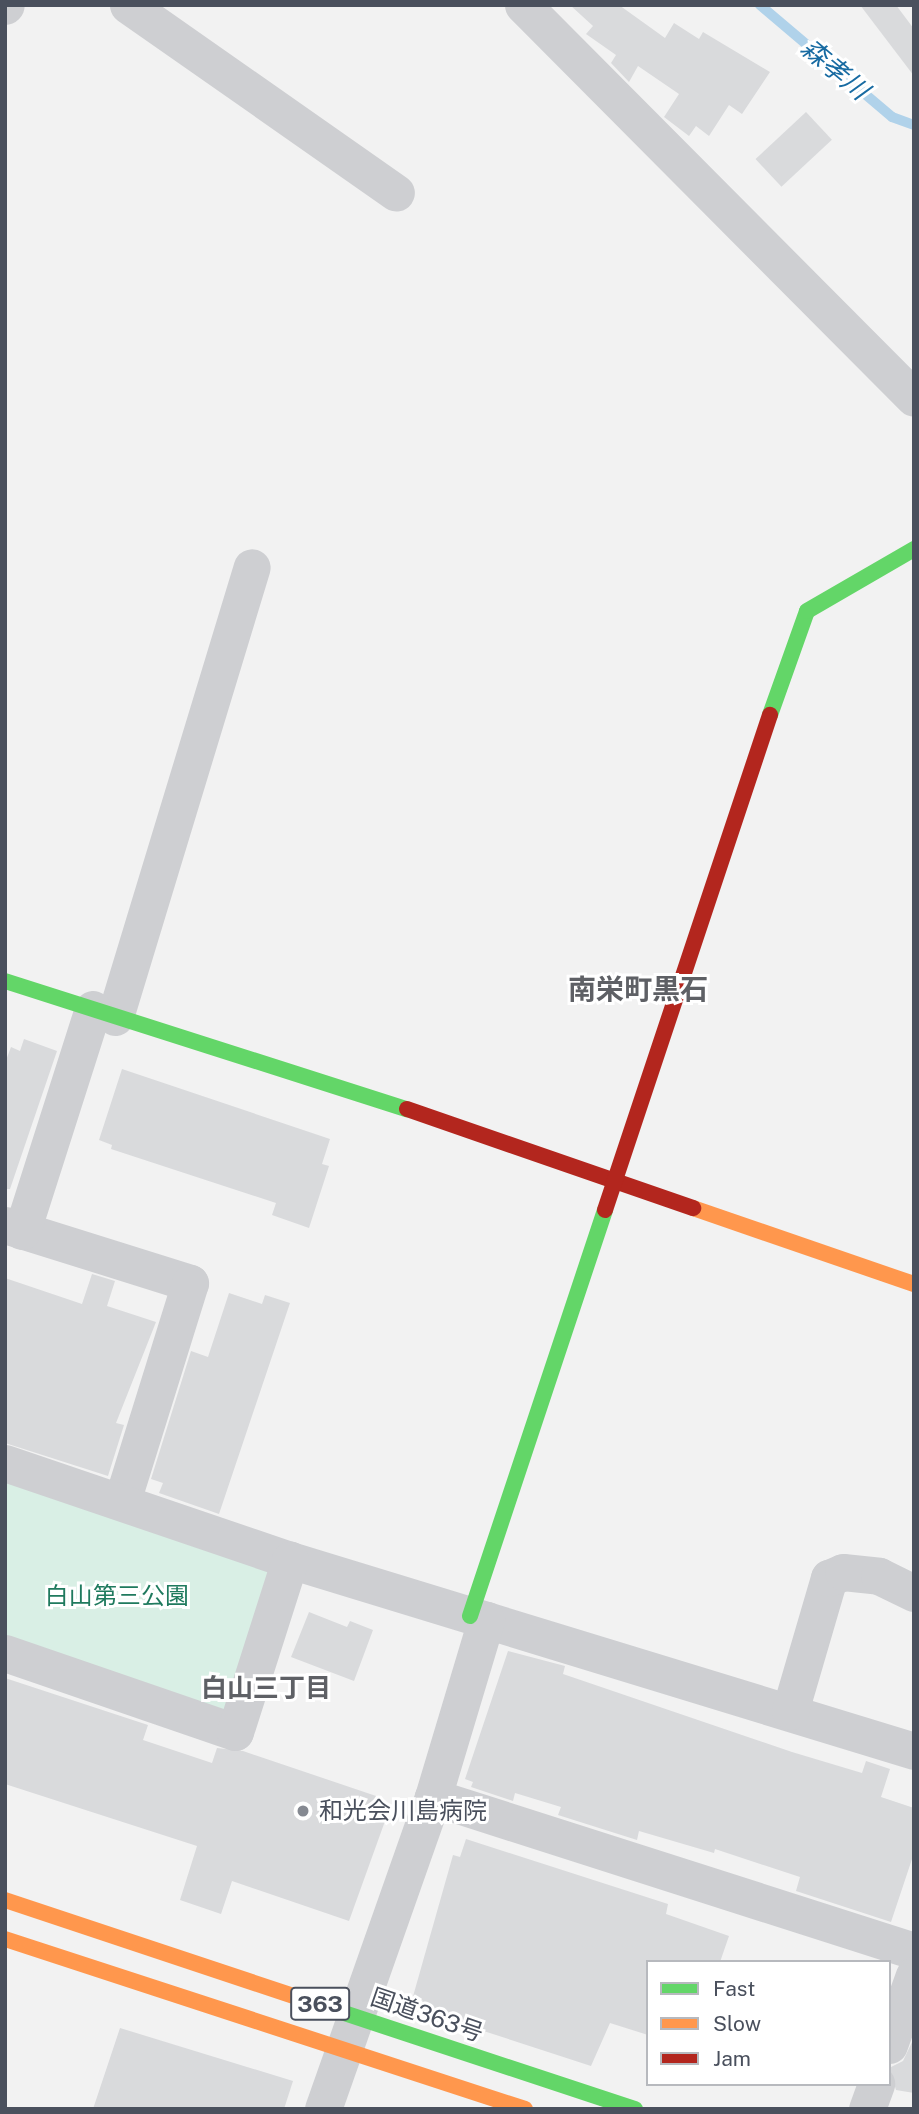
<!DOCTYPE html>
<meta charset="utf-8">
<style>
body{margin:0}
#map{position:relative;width:919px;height:2114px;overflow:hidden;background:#f2f2f2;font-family:"Public Sans","Noto Sans JP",sans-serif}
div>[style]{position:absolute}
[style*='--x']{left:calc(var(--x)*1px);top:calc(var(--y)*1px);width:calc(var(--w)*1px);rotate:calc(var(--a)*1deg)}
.green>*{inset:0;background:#d9efe5}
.stream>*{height:10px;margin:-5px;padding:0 5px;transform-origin:5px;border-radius:5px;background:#b0d2ea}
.building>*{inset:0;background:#d9dadc;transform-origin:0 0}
.street>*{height:37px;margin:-18.5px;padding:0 18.5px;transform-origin:18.5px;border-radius:18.5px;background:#cecfd2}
.fast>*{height:16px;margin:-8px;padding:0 8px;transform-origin:8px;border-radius:8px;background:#63d668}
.slow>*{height:16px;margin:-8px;padding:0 8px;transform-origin:8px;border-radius:8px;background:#ff974d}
.jam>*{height:16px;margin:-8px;padding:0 8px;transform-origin:8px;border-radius:8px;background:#b3261e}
.dots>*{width:19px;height:19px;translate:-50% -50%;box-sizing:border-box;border:4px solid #fff;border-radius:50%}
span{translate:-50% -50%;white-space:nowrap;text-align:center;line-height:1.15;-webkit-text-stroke:6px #fff;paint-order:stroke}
.shield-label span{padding:2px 5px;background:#fff;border:2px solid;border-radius:5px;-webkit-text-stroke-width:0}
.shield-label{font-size:23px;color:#4a505d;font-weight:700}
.park-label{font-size:24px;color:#1f7a5e}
.poi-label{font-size:24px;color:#4a505d}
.left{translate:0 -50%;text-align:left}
.street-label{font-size:24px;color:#4a505d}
.water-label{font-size:26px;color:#186ba2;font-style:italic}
.neighbourhood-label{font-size:26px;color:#5e6065;font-weight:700}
.quarter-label{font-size:28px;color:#5e6065;font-weight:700}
.frame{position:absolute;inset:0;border:7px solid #4a505d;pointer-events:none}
.legend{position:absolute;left:646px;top:1960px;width:245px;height:126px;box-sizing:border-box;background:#fff;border:2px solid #b7b9be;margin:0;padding:9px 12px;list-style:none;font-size:21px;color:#4a505d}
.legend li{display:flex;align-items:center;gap:14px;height:35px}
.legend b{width:35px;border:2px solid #b7b9be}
</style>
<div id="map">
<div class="green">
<i style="clip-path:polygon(5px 1478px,265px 1562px,277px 1579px,223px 1712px,5px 1642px)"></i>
</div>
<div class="stream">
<i style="--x:760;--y:5;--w:173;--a:40.3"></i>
<i style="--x:892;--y:117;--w:23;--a:20"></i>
</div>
<div class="building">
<i style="clip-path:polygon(570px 5px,619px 5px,665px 38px,674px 23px,699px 39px,703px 32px,770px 72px,742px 114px,729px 105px,709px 136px,696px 126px,689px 136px,664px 117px,679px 94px,638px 66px,629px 82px,611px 63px,616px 55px,586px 34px,593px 26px)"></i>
<i style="clip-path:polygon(860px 5px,896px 5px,914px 29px,914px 76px)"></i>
<i style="left:806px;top:112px;width:38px;height:69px;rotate:47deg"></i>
<i style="clip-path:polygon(24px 1039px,57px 1051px,10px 1189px,5px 1189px,5px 1063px,11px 1047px,20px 1051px)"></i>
<i style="clip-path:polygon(122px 1069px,330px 1139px,322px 1164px,329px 1166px,309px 1228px,272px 1215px,276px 1203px,111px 1149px,112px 1145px,99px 1140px)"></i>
<i style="clip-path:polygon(92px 1274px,115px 1281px,107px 1306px,156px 1322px,116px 1423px,124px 1425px,108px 1476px,5px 1443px,5px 1278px,82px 1304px)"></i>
<i style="clip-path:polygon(229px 1293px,262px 1304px,265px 1295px,290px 1303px,219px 1514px,159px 1493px,163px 1483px,151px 1479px,191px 1351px,208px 1357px)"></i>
<i style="clip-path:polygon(309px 1612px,347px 1627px,350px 1621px,373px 1630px,354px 1681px,291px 1657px)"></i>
<i style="clip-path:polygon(508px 1651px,565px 1666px,563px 1674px,792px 1752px,862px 1773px,866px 1761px,890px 1769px,881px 1797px,914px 1808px,914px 1853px,891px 1922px,796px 1891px,800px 1877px,715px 1849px,714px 1853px,639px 1831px,637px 1840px,558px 1815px,561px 1807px,515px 1793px,513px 1801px,471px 1787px,473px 1782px,465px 1779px)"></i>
<i style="clip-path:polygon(5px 1678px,148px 1725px,143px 1740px,212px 1763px,217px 1748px,243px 1751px,382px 1798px,379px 1806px,389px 1810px,349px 1921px,232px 1881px,221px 1914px,180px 1900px,197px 1846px,5px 1784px)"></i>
<i style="clip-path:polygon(466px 1839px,668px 1904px,666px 1914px,729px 1936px,720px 1962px,648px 1962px,648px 2035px,610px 2023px,591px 2066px,410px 2007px,453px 1855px,460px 1857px)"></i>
<i style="clip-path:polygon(120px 2028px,293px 2081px,284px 2109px,93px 2109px)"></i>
<i style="clip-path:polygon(914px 2038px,914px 2093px,896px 2090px,889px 2068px,903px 2061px)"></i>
</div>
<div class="street">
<i style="--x:128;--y:5;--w:327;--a:35"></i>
<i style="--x:523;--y:5;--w:554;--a:45.15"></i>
<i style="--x:5;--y:6;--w:1;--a:-45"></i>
<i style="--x:115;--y:1017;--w:470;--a:-73.1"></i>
<i style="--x:5;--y:1225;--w:194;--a:17.4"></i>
<i style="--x:190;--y:1283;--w:225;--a:107.3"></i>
<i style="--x:22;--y:1231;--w:233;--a:-72.3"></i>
<i style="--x:5;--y:1463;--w:301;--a:18.8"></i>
<i style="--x:290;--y:1560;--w:653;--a:17.02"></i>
<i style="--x:5;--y:1653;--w:243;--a:19"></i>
<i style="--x:235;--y:1732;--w:181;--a:-72.3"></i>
<i style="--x:790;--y:1711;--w:139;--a:-73.7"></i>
<i style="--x:829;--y:1578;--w:15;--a:-23"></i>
<i style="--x:843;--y:1572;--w:36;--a:6"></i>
<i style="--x:879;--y:1576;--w:39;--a:26"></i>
<i style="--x:433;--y:1797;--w:505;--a:17.75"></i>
<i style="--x:889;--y:2045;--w:74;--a:-70.3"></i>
<i style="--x:323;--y:2109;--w:331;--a:-70.6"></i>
<i style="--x:433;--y:1797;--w:185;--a:-73.3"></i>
<i style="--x:867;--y:2109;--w:27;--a:-70"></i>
</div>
<div class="fast">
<i style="--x:770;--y:715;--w:110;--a:-70.4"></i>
<i style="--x:807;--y:611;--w:124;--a:-30.1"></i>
<i style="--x:5;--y:981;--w:422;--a:17.7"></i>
<i style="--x:470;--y:1616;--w:428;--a:-71.6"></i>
<i style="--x:317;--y:2004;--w:335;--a:18.3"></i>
</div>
<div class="slow">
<i style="--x:693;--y:1208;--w:234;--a:19"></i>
<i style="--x:5;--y:1900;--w:329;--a:18.4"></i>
<i style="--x:5;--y:1939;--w:547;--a:18.1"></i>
</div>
<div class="jam">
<i style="--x:407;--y:1109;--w:303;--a:19.1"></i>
<i style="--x:605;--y:1210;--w:522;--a:-71.57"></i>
</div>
<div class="dots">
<i style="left:303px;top:1811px;background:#858991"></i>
</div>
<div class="shield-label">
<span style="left:320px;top:2004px">363</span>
</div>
<div class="park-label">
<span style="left:117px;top:1596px">白山第三公園</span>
</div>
<div class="poi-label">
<span class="left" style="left:319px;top:1811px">和光会川島病院</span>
</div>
<div class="street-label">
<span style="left:427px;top:2015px;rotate:19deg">国道363号</span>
</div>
<div class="water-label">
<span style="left:835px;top:69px;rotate:40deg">森孝川</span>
</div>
<div class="neighbourhood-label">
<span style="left:266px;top:1688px">白山三丁目</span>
</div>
<div class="quarter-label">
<span style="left:638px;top:989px">南栄町黒石</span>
</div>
<div class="frame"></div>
<ul class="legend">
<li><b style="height:9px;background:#63d668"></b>Fast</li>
<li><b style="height:9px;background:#ff974d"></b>Slow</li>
<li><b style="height:9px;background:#b3261e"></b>Jam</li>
</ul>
</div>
